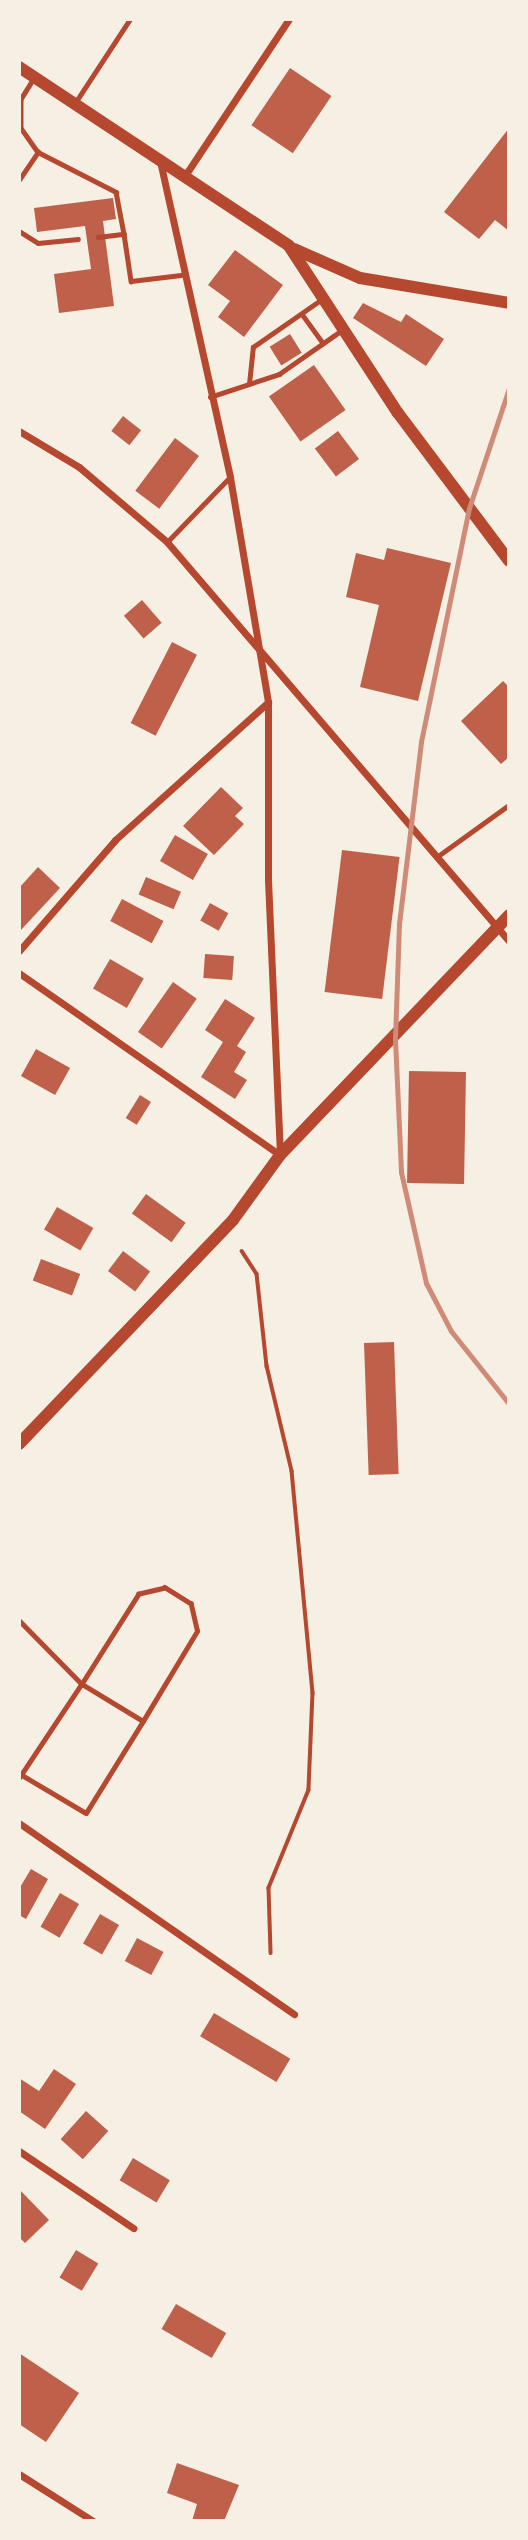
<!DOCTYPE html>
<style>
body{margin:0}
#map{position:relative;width:528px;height:2540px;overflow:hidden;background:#f6efe4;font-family:Jost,sans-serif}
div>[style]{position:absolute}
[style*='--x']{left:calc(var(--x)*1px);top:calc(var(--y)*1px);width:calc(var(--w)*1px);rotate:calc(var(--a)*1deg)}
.building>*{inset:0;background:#bf614a;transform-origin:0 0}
.path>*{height:3.5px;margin:-1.75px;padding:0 1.75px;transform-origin:1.75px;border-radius:1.75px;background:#b5482f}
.service>*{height:4.5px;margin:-2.25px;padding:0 2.25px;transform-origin:2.25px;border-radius:2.25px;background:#b5482f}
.minor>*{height:7px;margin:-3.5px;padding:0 3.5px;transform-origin:3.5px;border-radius:3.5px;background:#b5482f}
.tertiary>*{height:12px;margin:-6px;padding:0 6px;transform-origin:6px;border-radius:6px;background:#b5482f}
.rail>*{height:5px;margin:-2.5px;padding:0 2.5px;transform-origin:2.5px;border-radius:2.5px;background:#cf8b77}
span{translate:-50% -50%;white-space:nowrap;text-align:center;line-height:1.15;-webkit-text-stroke:5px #f6efe4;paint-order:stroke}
.frame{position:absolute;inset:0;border:21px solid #f6efe4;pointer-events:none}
</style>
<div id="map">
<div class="building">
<i style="left:290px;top:68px;width:50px;height:69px;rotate:34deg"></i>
<i style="clip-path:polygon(509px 128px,509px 231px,495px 220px,479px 239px,444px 212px)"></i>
<i style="clip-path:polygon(113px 198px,116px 219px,103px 221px,114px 306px,59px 313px,54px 274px,91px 269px,85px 226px,37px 232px,34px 208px)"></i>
<i style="clip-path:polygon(235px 250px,283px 285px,244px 337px,218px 317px,230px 301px,208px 285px)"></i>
<i style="clip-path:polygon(363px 303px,401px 322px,406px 314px,444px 339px,426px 366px,353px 318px)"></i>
<i style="left:290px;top:334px;width:22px;height:24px;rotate:58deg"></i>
<i style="left:314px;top:365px;width:55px;height:55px;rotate:55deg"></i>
<i style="left:123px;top:416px;width:23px;height:19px;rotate:38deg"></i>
<i style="left:338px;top:431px;width:35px;height:29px;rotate:53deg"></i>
<i style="left:175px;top:438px;width:30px;height:66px;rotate:37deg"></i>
<i style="clip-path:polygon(387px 548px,451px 563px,418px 701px,360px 687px,379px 605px,346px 597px,356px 553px,384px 560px)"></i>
<i style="left:142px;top:600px;width:30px;height:24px;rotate:49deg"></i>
<i style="left:172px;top:642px;width:28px;height:91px;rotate:27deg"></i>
<i style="clip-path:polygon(503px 681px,509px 687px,509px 757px,501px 764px,461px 721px)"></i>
<i style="clip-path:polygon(221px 787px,243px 808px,235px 816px,244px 824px,214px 855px,183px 826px)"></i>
<i style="left:175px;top:835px;width:38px;height:30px;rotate:30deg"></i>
<i style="left:342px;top:850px;width:58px;height:143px;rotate:7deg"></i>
<i style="clip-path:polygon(38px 867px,60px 888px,21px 930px,19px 888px)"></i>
<i style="left:146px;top:877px;width:38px;height:19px;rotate:23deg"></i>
<i style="left:122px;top:899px;width:47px;height:25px;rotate:28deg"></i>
<i style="left:210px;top:903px;width:21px;height:20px;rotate:29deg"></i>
<i style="left:205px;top:954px;width:29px;height:24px;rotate:4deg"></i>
<i style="left:110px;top:959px;width:39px;height:34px;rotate:30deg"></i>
<i style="left:173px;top:982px;width:29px;height:61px;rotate:35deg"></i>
<i style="clip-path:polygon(225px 999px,255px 1018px,237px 1046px,246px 1052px,234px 1072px,247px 1080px,235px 1099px,201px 1077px,223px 1042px,205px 1030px)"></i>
<i style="left:36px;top:1049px;width:39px;height:31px;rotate:29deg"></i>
<i style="left:409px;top:1071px;width:57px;height:112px;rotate:1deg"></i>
<i style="left:140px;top:1095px;width:13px;height:27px;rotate:32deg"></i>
<i style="left:146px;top:1194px;width:49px;height:24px;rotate:36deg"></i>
<i style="left:57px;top:1207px;width:42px;height:26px;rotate:30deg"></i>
<i style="left:123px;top:1251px;width:34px;height:25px;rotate:37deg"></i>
<i style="left:41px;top:1259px;width:42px;height:23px;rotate:21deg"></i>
<i style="left:394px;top:1342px;width:132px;height:30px;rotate:88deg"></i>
<i style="clip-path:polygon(31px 1869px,48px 1879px,26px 1919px,19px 1915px,19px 1889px)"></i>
<i style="left:60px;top:1893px;width:22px;height:39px;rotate:30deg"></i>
<i style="left:100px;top:1914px;width:22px;height:34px;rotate:30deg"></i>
<i style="left:137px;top:1938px;width:30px;height:26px;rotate:28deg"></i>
<i style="left:214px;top:2013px;width:89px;height:27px;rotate:31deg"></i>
<i style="clip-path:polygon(54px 2069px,76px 2084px,45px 2129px,19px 2111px,19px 2078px,39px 2091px)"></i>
<i style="left:86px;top:2111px;width:30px;height:38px;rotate:42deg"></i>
<i style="left:133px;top:2158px;width:43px;height:26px;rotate:31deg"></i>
<i style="clip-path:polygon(19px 2189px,49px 2220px,25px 2243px,19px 2237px)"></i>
<i style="left:76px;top:2250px;width:26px;height:32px;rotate:31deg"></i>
<i style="left:176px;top:2304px;width:58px;height:29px;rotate:30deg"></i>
<i style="clip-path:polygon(19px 2353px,79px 2393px,46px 2442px,19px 2424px)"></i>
<i style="clip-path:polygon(177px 2463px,239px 2485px,224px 2521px,192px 2521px,197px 2504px,167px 2493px)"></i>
</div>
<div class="path">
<i style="--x:242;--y:1251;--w:27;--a:57"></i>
<i style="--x:257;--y:1274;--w:93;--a:83.8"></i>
<i style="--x:267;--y:1366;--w:108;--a:76.6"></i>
<i style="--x:292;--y:1471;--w:223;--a:84.6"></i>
<i style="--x:313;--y:1693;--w:97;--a:92.4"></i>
<i style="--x:309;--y:1790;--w:106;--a:112.2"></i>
<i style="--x:269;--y:1888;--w:65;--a:88.2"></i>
</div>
<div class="service">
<i style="--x:21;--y:98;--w:30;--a:90"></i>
<i style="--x:21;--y:128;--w:29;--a:55"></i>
<i style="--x:38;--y:152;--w:88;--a:27.1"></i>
<i style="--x:116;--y:192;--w:43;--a:79.2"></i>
<i style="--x:20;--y:100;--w:26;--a:-58"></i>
<i style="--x:75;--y:103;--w:100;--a:-56.8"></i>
<i style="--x:19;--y:180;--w:34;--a:-56"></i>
<i style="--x:19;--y:231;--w:22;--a:32"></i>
<i style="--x:38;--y:243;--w:40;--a:-5.7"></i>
<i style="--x:98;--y:237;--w:26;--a:-7"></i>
<i style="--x:124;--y:234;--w:48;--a:81.5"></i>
<i style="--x:131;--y:281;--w:50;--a:-6.8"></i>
<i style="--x:302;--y:314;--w:36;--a:54"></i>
<i style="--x:249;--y:384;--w:37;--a:-84"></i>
<i style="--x:253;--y:347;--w:84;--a:-34.8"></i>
<i style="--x:210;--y:397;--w:73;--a:-18.4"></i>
<i style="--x:279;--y:374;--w:77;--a:-34.9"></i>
<i style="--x:167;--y:542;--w:91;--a:-45.9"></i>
<i style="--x:438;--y:856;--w:87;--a:-35.7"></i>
<i style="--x:19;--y:1620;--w:90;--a:45.5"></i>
<i style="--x:82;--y:1684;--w:114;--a:123.6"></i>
<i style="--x:22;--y:1775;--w:74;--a:30.7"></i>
<i style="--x:86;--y:1813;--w:108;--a:-58.2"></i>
<i style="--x:143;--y:1721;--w:105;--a:-59"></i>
<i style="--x:197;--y:1631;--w:28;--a:-103"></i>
<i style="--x:191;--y:1604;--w:31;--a:-148"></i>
<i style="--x:165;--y:1588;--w:27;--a:167"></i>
<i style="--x:139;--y:1594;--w:107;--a:122.3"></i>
<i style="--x:82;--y:1684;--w:71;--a:31.2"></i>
</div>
<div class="minor">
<i style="--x:160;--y:161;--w:324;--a:77.5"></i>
<i style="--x:230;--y:477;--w:228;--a:80.4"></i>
<i style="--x:268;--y:702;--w:178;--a:90"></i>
<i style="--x:268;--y:880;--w:274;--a:87.5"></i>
<i style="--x:184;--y:177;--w:190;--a:-56.4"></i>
<i style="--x:19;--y:431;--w:70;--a:31"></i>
<i style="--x:79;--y:467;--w:116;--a:40.4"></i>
<i style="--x:167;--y:542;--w:526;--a:49.4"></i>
<i style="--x:19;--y:951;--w:147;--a:-49.1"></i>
<i style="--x:115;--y:840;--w:206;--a:-42"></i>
<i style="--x:19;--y:973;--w:318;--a:34.9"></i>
<i style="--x:19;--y:1823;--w:335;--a:34.8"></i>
<i style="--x:19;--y:2151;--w:138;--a:34"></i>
<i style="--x:19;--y:2474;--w:88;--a:32.4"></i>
</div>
<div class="tertiary">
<i style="--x:19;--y:67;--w:324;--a:33.5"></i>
<i style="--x:289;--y:246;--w:199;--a:56.9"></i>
<i style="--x:398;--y:413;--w:185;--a:53.1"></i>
<i style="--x:294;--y:249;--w:72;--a:23.7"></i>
<i style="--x:360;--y:278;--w:151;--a:9.5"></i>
<i style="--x:19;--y:1444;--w:310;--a:-46.3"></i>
<i style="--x:233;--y:1220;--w:80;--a:-54.1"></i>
<i style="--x:280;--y:1155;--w:332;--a:-46.3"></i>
</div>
<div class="rail">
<i style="--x:509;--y:388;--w:126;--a:108.4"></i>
<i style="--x:469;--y:508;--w:239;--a:101.6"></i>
<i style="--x:421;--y:742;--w:183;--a:96.9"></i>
<i style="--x:399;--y:924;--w:115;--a:92"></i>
<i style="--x:395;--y:1039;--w:133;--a:87.4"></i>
<i style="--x:401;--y:1172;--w:114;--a:77.3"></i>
<i style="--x:426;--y:1283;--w:54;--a:62.5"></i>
<i style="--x:451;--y:1331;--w:93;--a:51.5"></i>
</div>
<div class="frame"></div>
</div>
